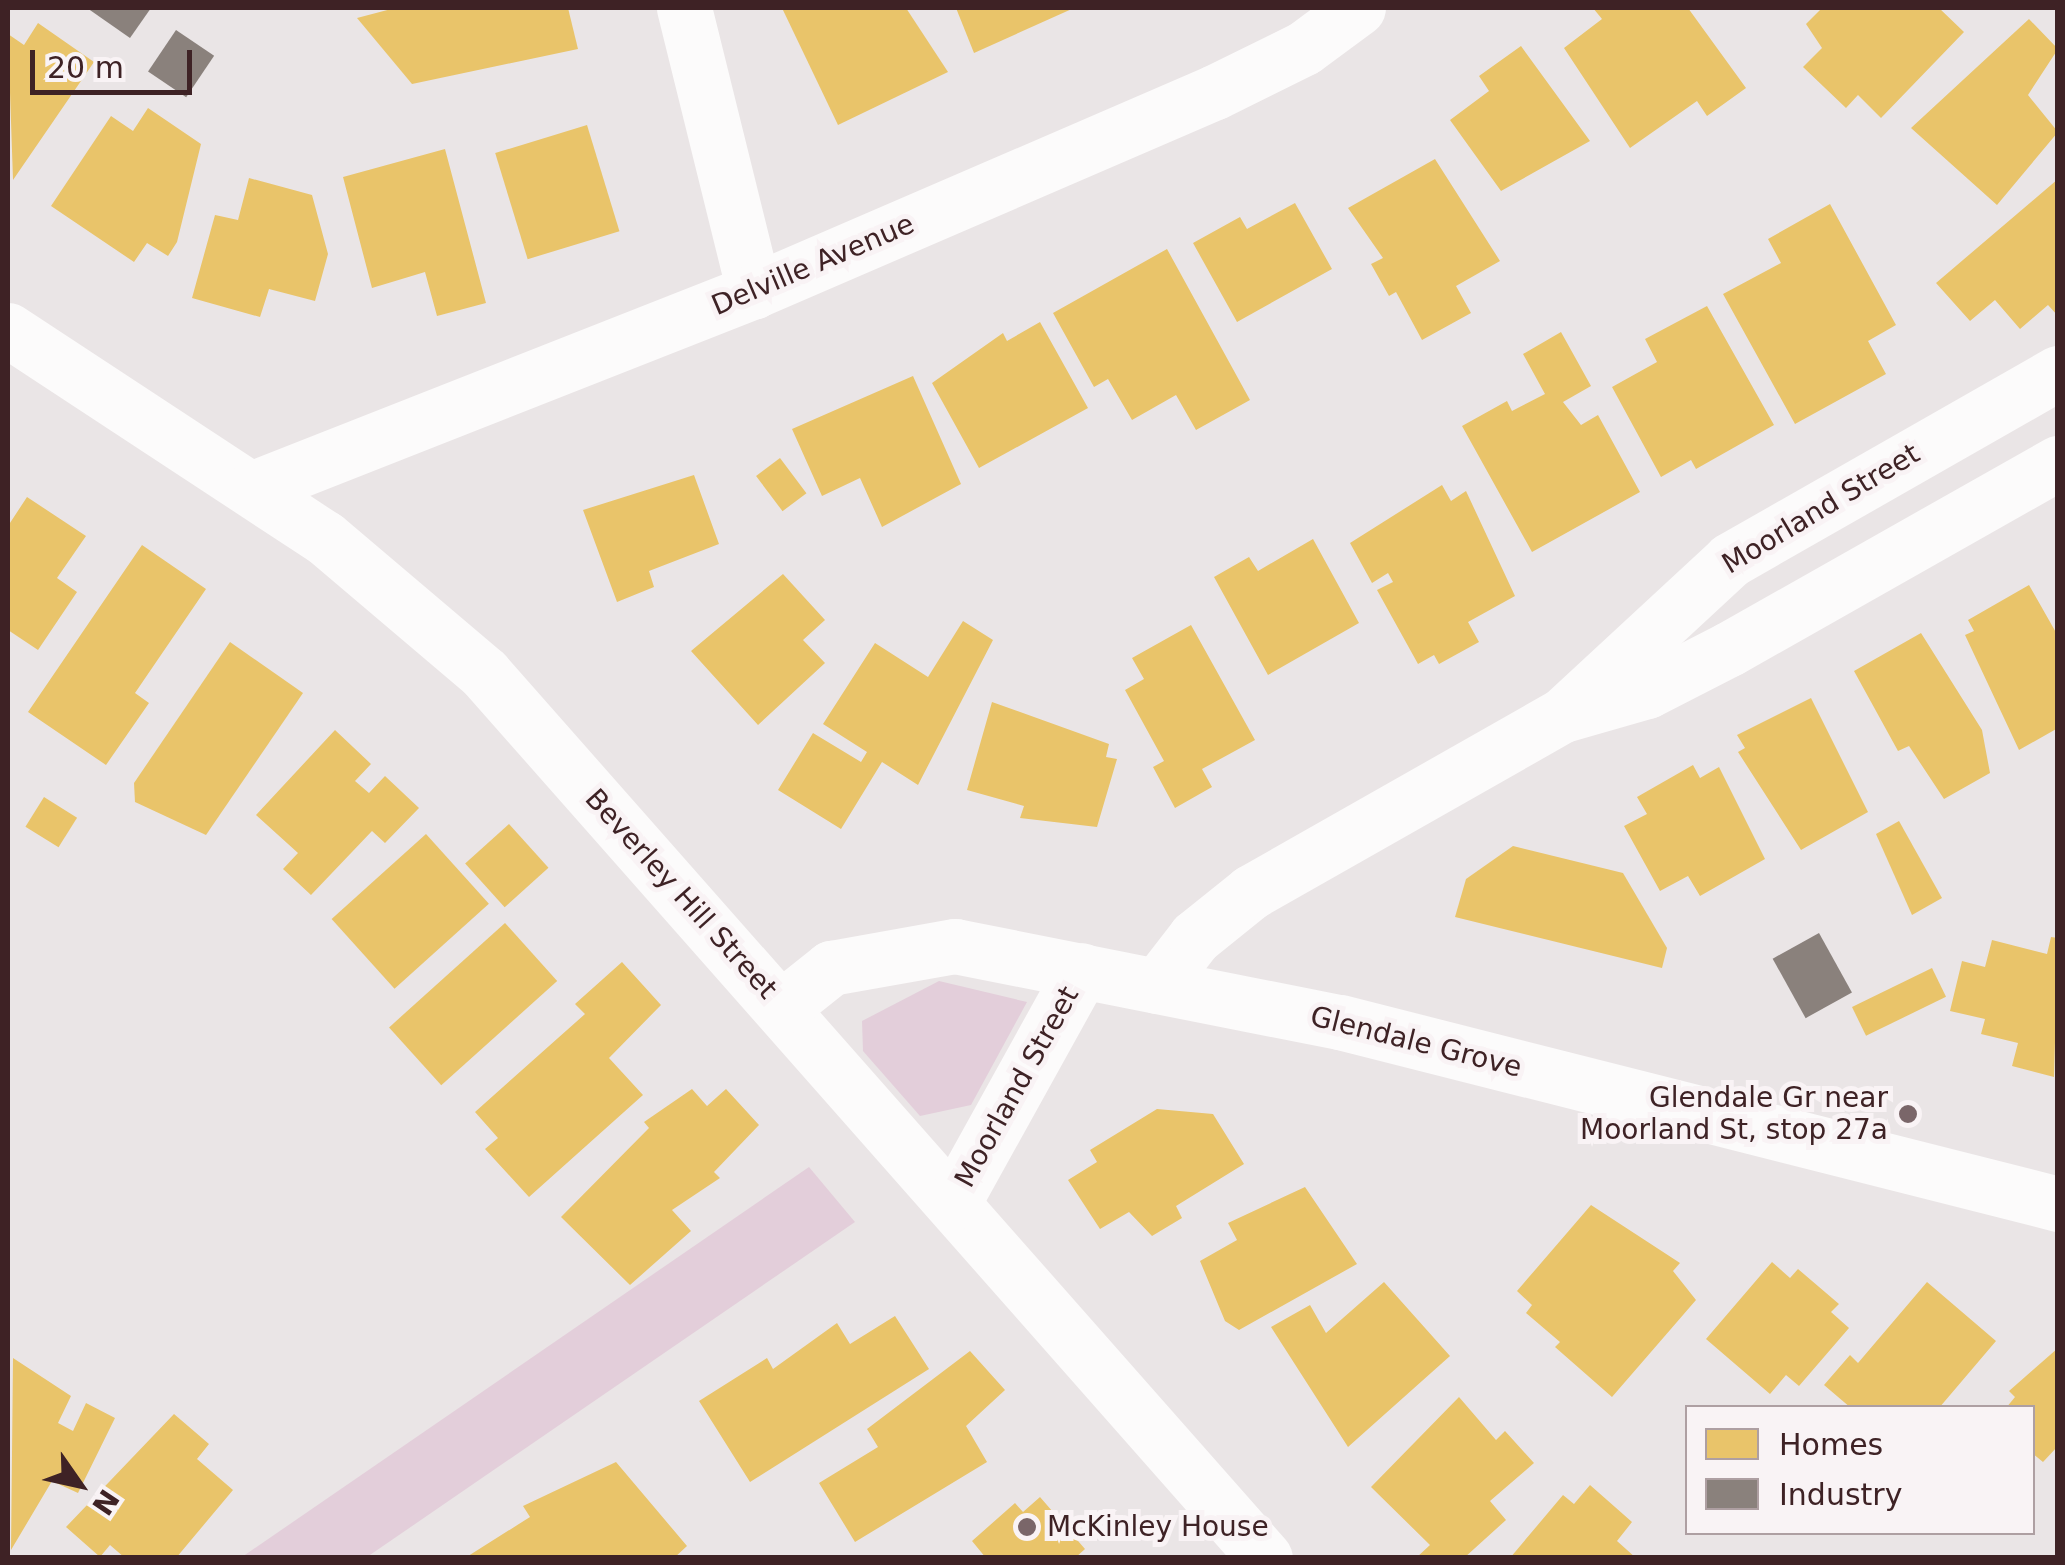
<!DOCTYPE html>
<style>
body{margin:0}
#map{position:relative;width:2065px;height:1565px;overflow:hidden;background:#eae5e6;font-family:"DejaVu Sans",sans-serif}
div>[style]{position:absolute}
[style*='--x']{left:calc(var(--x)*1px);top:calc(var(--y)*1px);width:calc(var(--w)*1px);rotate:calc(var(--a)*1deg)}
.green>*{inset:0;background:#e3ceda}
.homes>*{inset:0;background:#e9c46a;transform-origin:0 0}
.industry>*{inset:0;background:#8a817c;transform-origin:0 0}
.street>*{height:55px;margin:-27.5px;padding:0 27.5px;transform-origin:27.5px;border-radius:27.5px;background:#fcfbfb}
.dots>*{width:28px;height:28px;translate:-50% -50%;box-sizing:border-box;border:5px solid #f9f3f5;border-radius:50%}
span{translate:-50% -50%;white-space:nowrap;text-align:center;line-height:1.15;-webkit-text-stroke:10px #f9f3f5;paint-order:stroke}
.street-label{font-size:28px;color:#3e2225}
.poi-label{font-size:28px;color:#3e2225}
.right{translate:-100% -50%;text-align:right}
.left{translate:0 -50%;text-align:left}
.frame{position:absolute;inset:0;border:10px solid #3e2225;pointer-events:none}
.legend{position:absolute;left:1685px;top:1405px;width:350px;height:130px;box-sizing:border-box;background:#f9f3f5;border:2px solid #ae9fa2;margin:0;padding:12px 18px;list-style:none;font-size:30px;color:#3e2225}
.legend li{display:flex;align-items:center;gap:20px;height:50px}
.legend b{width:50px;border:2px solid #ae9fa2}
.north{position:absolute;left:30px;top:1435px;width:100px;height:100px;-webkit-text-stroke:8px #f9f3f5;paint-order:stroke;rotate:124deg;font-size:28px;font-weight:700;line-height:40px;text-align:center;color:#3e2225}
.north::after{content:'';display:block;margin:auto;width:35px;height:45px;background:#3e2225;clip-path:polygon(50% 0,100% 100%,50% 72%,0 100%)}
.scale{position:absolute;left:30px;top:50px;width:162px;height:45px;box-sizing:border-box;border:5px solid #3e2225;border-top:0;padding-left:12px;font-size:30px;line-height:35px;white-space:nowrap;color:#3e2225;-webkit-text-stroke:8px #f9f3f5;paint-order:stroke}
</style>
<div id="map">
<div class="green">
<i style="clip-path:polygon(939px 981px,1027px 1002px,971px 1105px,920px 1116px,863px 1051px,862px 1021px)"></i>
<i style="clip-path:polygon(809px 1167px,855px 1222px,367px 1557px,242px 1557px)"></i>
</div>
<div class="homes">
<i style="clip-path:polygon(395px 8px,568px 8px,578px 49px,412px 84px,357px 18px)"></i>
<i style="clip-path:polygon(782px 8px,906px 8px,948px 72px,838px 125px)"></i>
<i style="clip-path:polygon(956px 8px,1074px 8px,974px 53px)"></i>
<i style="clip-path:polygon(1593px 8px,1688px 8px,1746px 88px,1707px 116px,1697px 101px,1630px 148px,1564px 48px,1602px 19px)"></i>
<i style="clip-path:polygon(1822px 8px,1939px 8px,1964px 32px,1881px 118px,1858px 95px,1846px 108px,1803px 67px,1822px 48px,1806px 24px)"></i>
<i style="clip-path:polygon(2029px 19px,2058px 49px,2028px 95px,2058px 132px,1997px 205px,1911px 128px)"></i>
<i style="clip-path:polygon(38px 23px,94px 62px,13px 180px,8px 34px,24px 45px)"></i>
<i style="clip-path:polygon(1521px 46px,1590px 141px,1501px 191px,1450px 120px,1489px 91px,1479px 76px)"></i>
<i style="clip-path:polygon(148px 108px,201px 144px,177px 242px,168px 256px,147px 243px,134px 262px,51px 206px,111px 116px,133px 131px)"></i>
<i style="left:587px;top:125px;width:111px;height:96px;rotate:73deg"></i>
<i style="clip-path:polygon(445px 149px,486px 303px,437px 316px,425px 272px,372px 288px,343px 177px)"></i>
<i style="clip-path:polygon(1435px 159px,1500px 261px,1456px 286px,1471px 313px,1422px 340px,1396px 292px,1389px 296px,1371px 264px,1383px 258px,1348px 208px)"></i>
<i style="clip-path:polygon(249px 178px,312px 195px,328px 254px,315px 301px,269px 289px,260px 317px,192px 298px,215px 215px,238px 220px)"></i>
<i style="clip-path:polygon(2058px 179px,2058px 316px,2048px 305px,2020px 329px,1995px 300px,1970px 321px,1936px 283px)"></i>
<i style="clip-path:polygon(1295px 203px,1332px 269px,1237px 322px,1193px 243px,1240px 217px,1247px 229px)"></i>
<i style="clip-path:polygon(1830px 204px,1896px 325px,1868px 341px,1886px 374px,1795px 424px,1723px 294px,1781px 263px,1768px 239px)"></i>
<i style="clip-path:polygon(1167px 249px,1250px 400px,1196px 430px,1176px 395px,1132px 420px,1108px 379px,1094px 387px,1053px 313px)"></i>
<i style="clip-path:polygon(1707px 306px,1774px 425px,1696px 469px,1691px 460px,1661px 477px,1612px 387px,1657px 362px,1645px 339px)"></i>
<i style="clip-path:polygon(1040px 322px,1088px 408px,979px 468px,932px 383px,1003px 333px,1007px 341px)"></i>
<i style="clip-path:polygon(1561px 332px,1591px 386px,1563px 402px,1581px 425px,1598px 415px,1640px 492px,1532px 552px,1462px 426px,1507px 401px,1512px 411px,1545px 394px,1523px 354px)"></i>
<i style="clip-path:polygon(913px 376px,961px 484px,882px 527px,860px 478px,822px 496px,792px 429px)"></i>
<i style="left:780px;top:458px;width:44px;height:30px;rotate:53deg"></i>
<i style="clip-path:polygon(694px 475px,719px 544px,649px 571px,654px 587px,617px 602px,583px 510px)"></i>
<i style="clip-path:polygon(1442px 485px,1451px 501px,1466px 491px,1515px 596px,1468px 622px,1479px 642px,1439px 664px,1434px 655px,1418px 664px,1377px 590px,1393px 582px,1388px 573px,1372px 583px,1350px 543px)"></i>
<i style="clip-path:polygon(27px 497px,86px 536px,57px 578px,77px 592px,38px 650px,8px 630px,8px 526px)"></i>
<i style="clip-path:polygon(1313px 539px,1359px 623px,1268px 675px,1214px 577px,1249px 557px,1258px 571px)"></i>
<i style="clip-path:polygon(142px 545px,206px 589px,135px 693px,149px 703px,106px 765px,28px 712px)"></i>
<i style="clip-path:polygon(783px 574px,825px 620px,803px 640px,825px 663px,758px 725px,691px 651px)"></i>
<i style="clip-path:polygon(2029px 585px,2058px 636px,2058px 728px,2019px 750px,1965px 635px,1974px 631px,1968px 620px)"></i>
<i style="clip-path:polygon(963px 621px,993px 640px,918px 785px,882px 762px,841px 829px,778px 790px,813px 733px,861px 762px,867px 752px,823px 724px,875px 643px,928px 677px)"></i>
<i style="clip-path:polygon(1191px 625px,1255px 740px,1202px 769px,1212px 787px,1175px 808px,1153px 767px,1164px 761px,1125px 690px,1144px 679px,1132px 658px)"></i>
<i style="clip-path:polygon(1921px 633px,1982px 730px,1990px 773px,1944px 799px,1909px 746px,1898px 751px,1854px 671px)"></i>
<i style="clip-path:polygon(230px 642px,303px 693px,206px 835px,135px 802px,134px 783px)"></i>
<i style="clip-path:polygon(1811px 698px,1868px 812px,1801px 850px,1738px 752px,1745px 748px,1737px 735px)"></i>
<i style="clip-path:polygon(992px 702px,1109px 744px,1106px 757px,1117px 759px,1097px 827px,1020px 818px,1024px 806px,967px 790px)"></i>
<i style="clip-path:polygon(335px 730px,371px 764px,355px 781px,369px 793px,385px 776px,419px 808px,385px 843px,372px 831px,311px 895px,283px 869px,298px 853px,256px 815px)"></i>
<i style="clip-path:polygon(1693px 765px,1700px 778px,1719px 767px,1765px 859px,1700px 896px,1688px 876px,1660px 891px,1624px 826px,1647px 814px,1637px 797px)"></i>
<i style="left:44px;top:797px;width:39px;height:35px;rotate:32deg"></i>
<i style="clip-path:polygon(1899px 821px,1942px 898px,1912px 915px,1876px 834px)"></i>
<i style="left:509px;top:824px;width:59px;height:59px;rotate:48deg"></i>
<i style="left:426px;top:834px;width:94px;height:127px;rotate:48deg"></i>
<i style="clip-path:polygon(1513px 846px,1623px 873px,1667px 948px,1662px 968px,1455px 917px,1466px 879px)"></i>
<i style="left:505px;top:923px;width:78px;height:156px;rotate:48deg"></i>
<i style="clip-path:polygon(2051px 937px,2058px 938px,2054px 1077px,2012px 1066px,2018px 1043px,1981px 1034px,1985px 1019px,1950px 1011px,1962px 961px,1985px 967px,1992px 940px,2047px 954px)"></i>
<i style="clip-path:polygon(622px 962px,661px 1005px,609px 1058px,643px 1095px,529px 1197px,485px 1149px,498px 1138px,475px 1112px,585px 1014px,575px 1004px)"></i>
<i style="left:1932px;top:968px;width:32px;height:89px;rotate:64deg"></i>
<i style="clip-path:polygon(692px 1089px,707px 1106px,726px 1089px,759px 1125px,714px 1172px,720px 1178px,672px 1210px,691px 1231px,630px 1285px,561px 1217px,649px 1128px,644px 1122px)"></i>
<i style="clip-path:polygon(1157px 1109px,1213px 1114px,1244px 1164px,1176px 1206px,1182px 1218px,1152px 1236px,1129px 1212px,1100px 1229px,1068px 1180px,1097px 1162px,1090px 1150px)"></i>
<i style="clip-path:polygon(1305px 1187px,1357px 1264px,1239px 1330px,1225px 1321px,1200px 1261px,1237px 1240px,1228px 1223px)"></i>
<i style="clip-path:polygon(1591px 1205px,1680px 1263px,1673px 1271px,1696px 1300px,1612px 1397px,1555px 1347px,1560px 1342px,1526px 1313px,1532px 1305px,1517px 1291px)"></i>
<i style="clip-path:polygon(1772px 1262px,1790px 1278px,1798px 1269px,1839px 1304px,1831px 1312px,1849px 1328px,1799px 1386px,1786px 1375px,1770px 1394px,1706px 1339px)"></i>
<i style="clip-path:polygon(1384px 1282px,1450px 1356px,1348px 1447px,1271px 1327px,1310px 1305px,1326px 1333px)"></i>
<i style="clip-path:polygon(1927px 1282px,1996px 1341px,1939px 1408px,1851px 1408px,1824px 1385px,1850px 1355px,1858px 1363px)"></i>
<i style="clip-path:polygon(895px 1316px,929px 1369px,750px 1482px,699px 1401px,767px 1358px,773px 1369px,837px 1323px,850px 1344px)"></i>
<i style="clip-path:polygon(2058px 1348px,2058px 1446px,2043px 1462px,2032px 1453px,2032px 1408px,2006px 1408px,2015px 1397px,2009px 1391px)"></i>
<i style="clip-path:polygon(970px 1351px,1005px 1390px,966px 1426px,987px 1462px,855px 1542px,819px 1483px,878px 1447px,867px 1429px)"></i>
<i style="clip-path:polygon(13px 1358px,71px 1396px,58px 1423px,73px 1431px,86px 1403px,115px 1418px,78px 1493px,52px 1481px,11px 1550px)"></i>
<i style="clip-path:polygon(1459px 1397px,1496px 1440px,1505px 1431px,1534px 1463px,1490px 1501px,1506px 1520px,1464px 1558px,1416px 1558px,1430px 1545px,1371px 1487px)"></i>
<i style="clip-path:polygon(174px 1414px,209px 1444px,197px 1459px,233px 1490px,176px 1558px,125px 1558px,110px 1545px,100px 1557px,66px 1527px)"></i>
<i style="clip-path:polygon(616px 1462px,687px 1546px,674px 1558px,465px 1558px,530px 1517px,523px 1506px)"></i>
<i style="clip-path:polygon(1590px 1485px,1632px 1522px,1617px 1541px,1636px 1558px,1510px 1558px,1563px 1495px,1574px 1504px)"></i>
<i style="clip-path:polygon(1040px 1497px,1085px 1549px,1075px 1558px,986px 1558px,972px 1541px,1015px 1503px,1023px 1512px)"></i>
</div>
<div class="industry">
<i style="clip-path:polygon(87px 8px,151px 8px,130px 38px)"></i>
<i style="left:176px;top:30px;width:46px;height:50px;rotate:34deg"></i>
<i style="left:1819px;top:933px;width:68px;height:53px;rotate:61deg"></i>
</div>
<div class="street">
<i style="--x:684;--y:8;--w:292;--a:76.1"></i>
<i style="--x:8;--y:330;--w:379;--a:33.3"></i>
<i style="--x:325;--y:538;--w:209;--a:40.3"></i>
<i style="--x:484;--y:673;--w:1180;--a:48.57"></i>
<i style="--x:251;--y:489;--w:541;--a:-21.49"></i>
<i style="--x:754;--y:291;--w:502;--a:-23.35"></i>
<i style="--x:1215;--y:92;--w:99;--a:-26.3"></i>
<i style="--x:1304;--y:48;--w:67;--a:-36.5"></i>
<i style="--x:1565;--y:713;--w:225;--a:-42.8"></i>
<i style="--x:1730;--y:560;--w:378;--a:-29.7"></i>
<i style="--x:1157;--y:986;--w:62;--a:-52.2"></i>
<i style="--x:1195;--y:937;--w:72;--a:-38.8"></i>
<i style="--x:1251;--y:892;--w:359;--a:-29.6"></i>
<i style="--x:1563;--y:715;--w:87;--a:-15.9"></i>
<i style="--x:1647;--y:691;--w:92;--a:-27.1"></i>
<i style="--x:1729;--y:649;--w:378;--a:-29.5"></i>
<i style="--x:782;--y:1007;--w:63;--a:-38.5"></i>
<i style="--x:831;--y:968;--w:126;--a:-10.1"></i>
<i style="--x:955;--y:946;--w:392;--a:11.2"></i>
<i style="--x:1340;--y:1022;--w:741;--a:14.22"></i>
<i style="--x:953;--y:1203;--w:266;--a:-61"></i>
</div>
<div class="dots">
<i style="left:1908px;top:1114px;background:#7a6669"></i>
<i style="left:1027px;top:1527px;background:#7a6669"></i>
</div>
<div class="street-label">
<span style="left:813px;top:265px;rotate:-23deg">Delville Avenue</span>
<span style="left:1821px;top:509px;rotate:-31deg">Moorland Street</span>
<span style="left:681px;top:894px;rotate:48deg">Beverley Hill Street</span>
<span style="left:1416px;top:1042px;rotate:14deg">Glendale Grove</span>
<span style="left:1017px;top:1087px;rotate:-61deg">Moorland Street</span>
</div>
<div class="poi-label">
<span class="right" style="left:1888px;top:1114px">Glendale Gr near<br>Moorland St, stop 27a</span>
<span class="left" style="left:1047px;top:1527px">McKinley House</span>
</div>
<div class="frame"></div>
<ul class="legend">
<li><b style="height:28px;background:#e9c46a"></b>Homes</li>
<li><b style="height:28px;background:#8a817c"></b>Industry</li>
</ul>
<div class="north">N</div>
<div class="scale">20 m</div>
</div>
